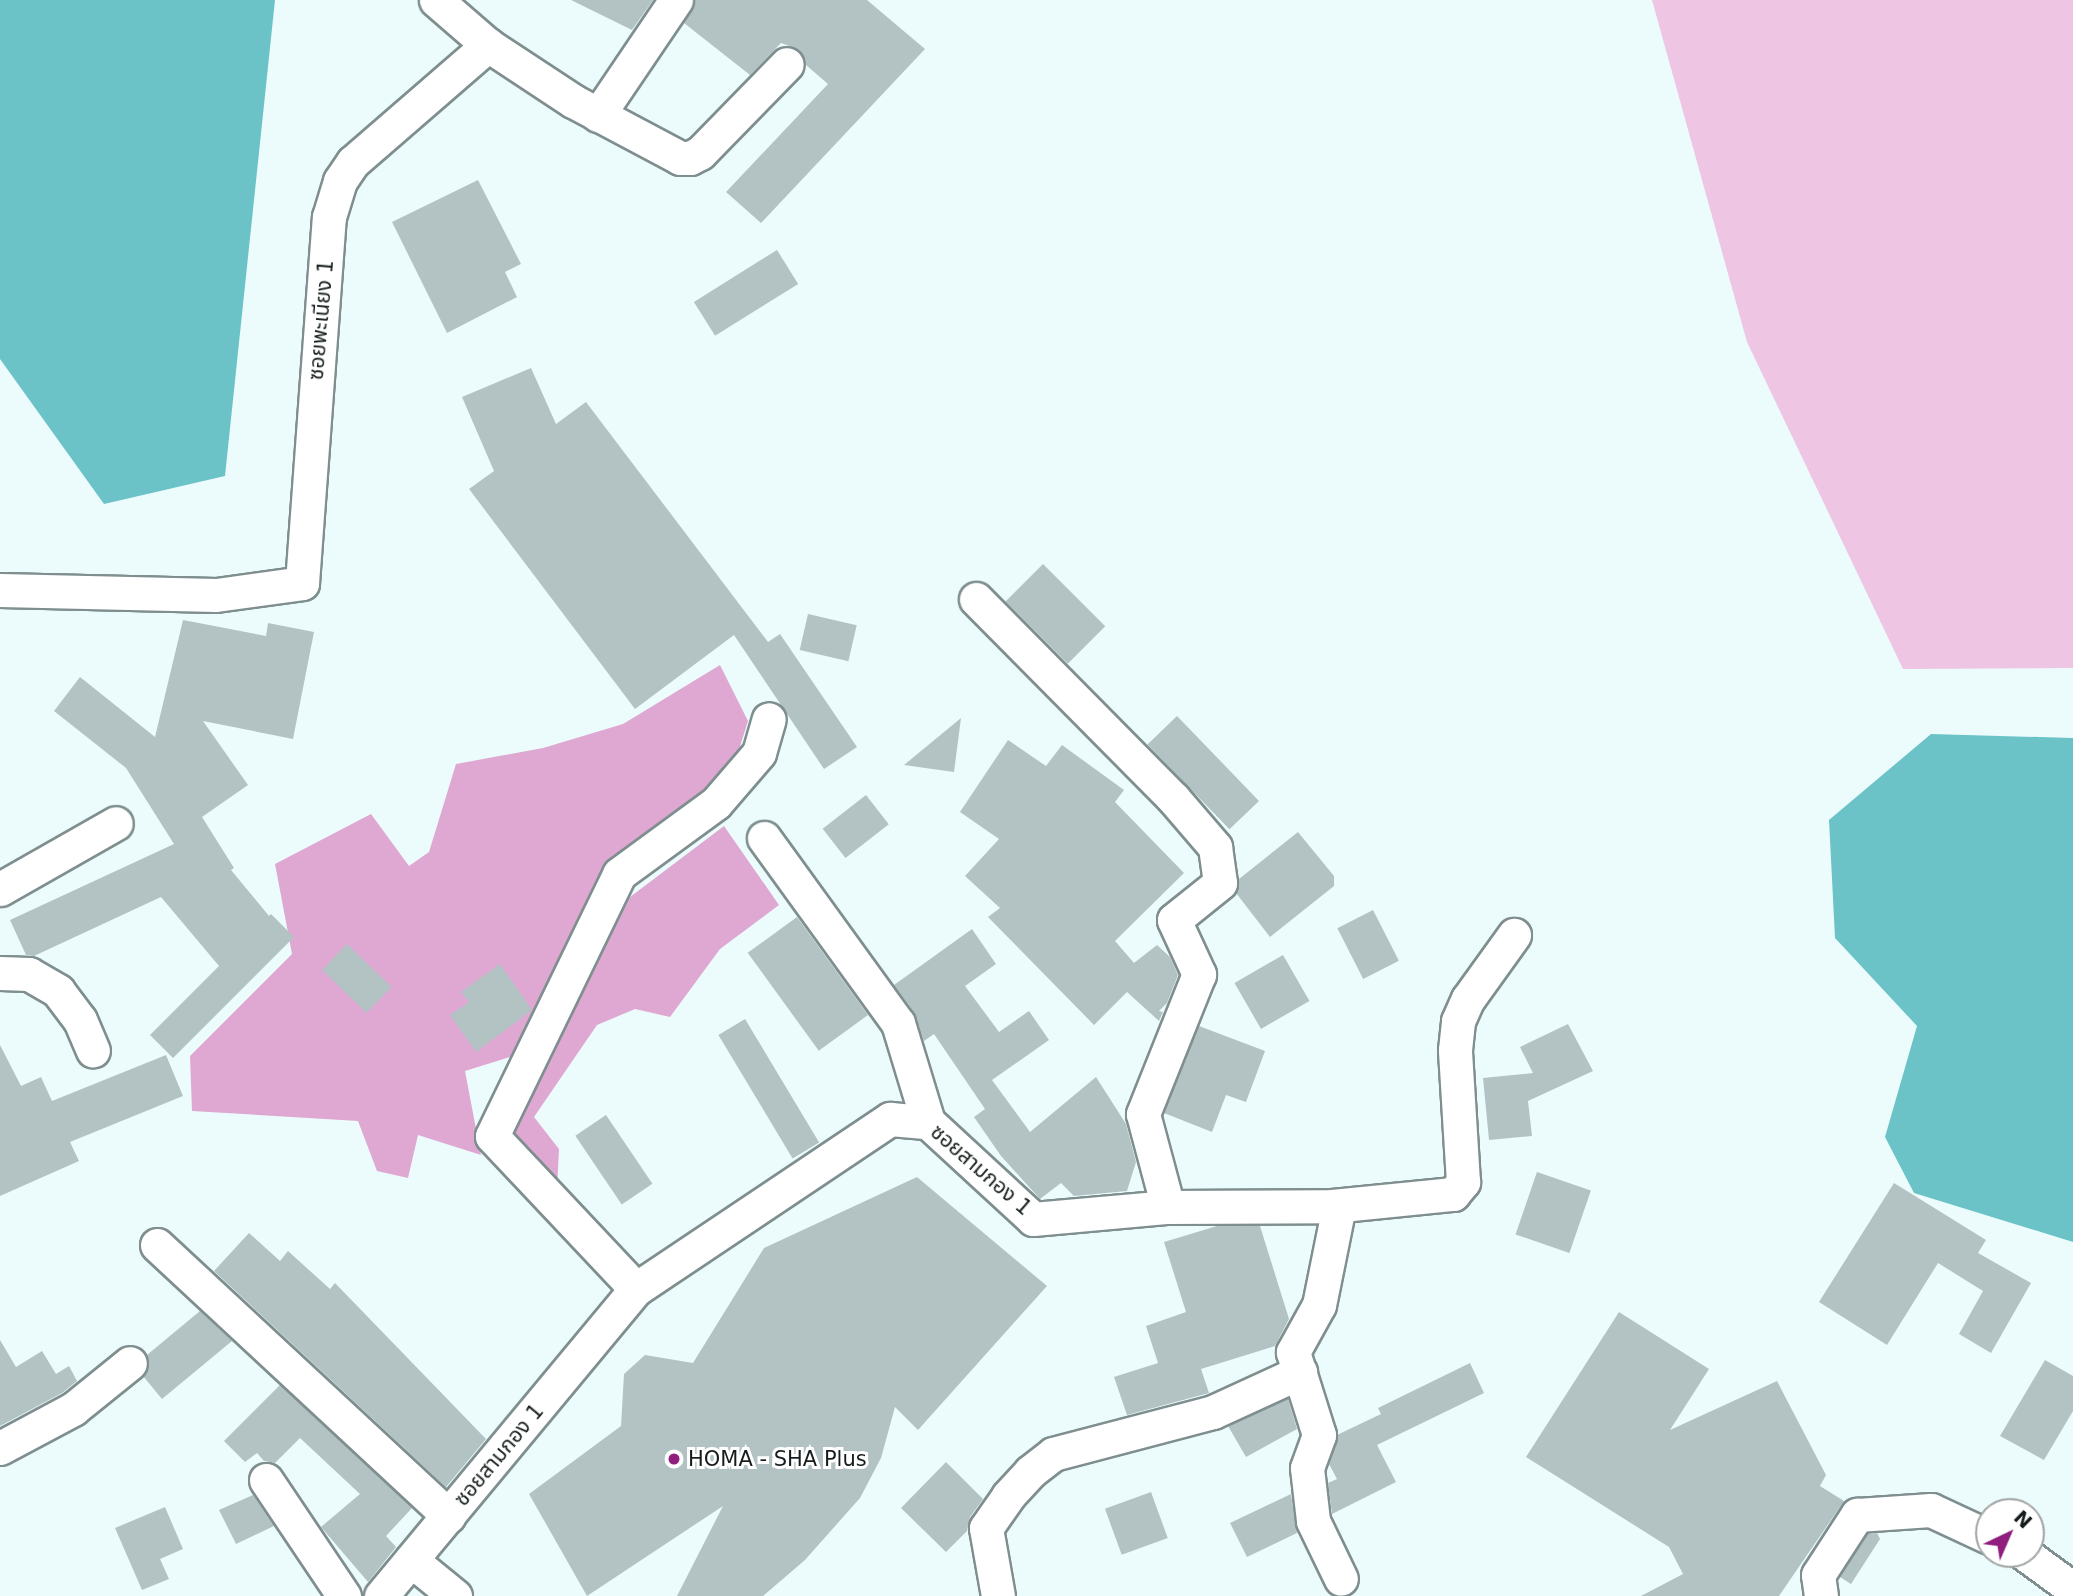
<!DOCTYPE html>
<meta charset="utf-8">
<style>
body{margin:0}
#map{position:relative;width:2073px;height:1596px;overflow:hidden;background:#ecfcfd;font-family:"DejaVu Sans","Noto Sans Thai",sans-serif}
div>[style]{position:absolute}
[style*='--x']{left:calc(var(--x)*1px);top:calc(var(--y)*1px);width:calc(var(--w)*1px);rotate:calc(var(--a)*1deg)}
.green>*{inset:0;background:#eec5e3}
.forest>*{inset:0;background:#dfa8d2}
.water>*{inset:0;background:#6bc3c8}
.building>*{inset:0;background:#b3c3c4;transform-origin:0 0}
.roads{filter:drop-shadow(2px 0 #7f8e8f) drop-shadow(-2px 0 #7f8e8f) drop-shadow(0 2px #7f8e8f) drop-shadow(0 -2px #7f8e8f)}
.minor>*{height:33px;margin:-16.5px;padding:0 16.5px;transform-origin:16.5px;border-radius:16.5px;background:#fff}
.dots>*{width:19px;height:19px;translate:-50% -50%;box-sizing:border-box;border:4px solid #fff;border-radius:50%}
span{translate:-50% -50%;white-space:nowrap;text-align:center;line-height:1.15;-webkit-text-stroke:6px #fff;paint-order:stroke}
.street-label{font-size:21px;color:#171d1d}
.poi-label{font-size:21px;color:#171d1d}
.left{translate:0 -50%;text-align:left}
.north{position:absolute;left:1975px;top:1498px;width:70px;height:70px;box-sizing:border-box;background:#fff;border:2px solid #a2a5a5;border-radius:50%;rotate:44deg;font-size:19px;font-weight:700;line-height:28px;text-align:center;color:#171d1d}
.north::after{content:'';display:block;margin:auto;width:24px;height:32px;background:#901e7f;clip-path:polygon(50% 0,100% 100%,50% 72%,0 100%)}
</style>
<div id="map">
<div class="green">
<i style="clip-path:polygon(1652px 0,2073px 0,2073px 668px,1903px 669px,1747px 342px)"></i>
</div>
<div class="forest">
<i style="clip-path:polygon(720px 665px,748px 721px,738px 753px,699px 798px,603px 870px,513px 1056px,465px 1071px,481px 1155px,418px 1135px,408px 1178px,377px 1171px,358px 1121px,192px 1111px,190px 1056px,292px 954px,275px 864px,371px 814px,409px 866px,429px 852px,456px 764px,543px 748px,623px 724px)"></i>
<i style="clip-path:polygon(724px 826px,779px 905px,720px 949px,670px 1017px,635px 1009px,597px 1025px,534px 1117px,559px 1149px,557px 1190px,510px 1133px,513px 1119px,630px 897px)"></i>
</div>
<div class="water">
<i style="clip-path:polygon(0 0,275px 0,225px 476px,104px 504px,0 359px)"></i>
<i style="clip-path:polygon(1931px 734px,2073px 738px,2073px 1242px,1914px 1193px,1885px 1137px,1917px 1026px,1835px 938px,1829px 820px)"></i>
</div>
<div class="building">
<i style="clip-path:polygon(571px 0,653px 0,632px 30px)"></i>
<i style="clip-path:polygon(695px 0,867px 0,925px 49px,761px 223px,726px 192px,828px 84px,806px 65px,800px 50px,781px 43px,750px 75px,684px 23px)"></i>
<i style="clip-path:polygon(478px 180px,521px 264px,505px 272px,517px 297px,447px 333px,392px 222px)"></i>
<i style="left:777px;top:250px;width:40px;height:98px;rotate:58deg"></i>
<i style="clip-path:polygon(531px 368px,556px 424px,586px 402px,768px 642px,780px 634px,857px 747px,824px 769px,734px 635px,635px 709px,469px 489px,494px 471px,462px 397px)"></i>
<i style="left:1043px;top:564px;width:88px;height:53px;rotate:45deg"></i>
<i style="left:808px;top:614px;width:50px;height:37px;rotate:13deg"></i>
<i style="clip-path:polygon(183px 620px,266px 636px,268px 623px,314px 632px,293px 739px,203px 721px,248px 785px,202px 817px,234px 868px,231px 870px,269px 916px,271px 914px,294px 937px,173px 1058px,150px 1035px,219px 966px,161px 897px,34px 956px,26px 955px,10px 920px,174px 844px,126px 768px,54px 711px,80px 677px,155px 737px)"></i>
<i style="left:1177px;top:716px;width:118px;height:41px;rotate:46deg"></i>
<i style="clip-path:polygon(961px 718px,954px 772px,904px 765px)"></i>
<i style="clip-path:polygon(1008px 740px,1046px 766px,1062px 745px,1124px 790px,1115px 802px,1184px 873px,1115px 941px,1134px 963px,1157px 945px,1170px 957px,1178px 975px,1167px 1003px,1159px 1011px,1163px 1012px,1159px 1021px,1127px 992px,1094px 1025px,988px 917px,1000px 908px,965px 876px,999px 839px,960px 812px)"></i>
<i style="left:866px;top:795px;width:37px;height:55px;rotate:52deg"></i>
<i style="clip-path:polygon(1298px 832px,1334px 876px,1334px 886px,1270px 937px,1236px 893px,1239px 879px)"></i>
<i style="left:1373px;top:910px;width:57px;height:40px;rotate:63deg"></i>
<i style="left:797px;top:917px;width:121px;height:61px;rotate:54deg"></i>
<i style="clip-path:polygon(972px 929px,996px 964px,965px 986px,999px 1032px,1029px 1011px,1049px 1040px,992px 1080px,1030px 1132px,1096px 1077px,1126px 1124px,1136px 1162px,1127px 1191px,1074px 1196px,1061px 1183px,1040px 1199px,1001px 1156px,974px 1117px,985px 1109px,934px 1034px,924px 1041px,914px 1012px,894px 985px)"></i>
<i style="left:347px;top:944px;width:62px;height:36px;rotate:44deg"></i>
<i style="left:1283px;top:955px;width:53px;height:56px;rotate:60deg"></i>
<i style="clip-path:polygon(500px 964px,532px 1010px,476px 1052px,450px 1015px,469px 1002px,461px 992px)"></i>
<i style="left:745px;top:1019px;width:144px;height:31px;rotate:59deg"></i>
<i style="clip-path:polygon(1568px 1024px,1593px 1071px,1528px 1101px,1532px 1136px,1489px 1140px,1483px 1078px,1533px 1073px,1520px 1047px)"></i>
<i style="clip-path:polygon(1199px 1026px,1265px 1051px,1246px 1102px,1226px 1095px,1212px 1132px,1164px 1113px)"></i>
<i style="clip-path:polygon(0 1045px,21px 1086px,41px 1077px,52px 1101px,166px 1055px,183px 1096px,70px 1142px,79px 1161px,0 1196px)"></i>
<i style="left:606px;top:1115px;width:83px;height:37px;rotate:56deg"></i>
<i style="left:1537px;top:1172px;width:57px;height:66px;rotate:19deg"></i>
<i style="clip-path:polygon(917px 1177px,1047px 1286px,918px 1430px,895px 1407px,881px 1458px,860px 1498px,805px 1560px,763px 1596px,677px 1596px,723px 1506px,587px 1596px,529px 1494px,621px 1426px,624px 1374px,645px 1355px,693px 1363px,764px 1248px)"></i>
<i style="clip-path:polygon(1894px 1183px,1986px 1240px,1978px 1253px,2031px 1283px,1991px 1353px,1959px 1334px,1983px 1291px,1938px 1263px,1887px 1345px,1819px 1302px)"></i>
<i style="clip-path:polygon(1217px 1226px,1260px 1226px,1289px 1319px,1275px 1346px,1201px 1369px,1209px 1393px,1127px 1415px,1114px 1377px,1158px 1363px,1146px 1326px,1186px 1312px,1164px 1242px)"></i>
<i style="clip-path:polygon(249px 1233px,280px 1261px,288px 1251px,330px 1289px,335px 1283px,486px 1439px,446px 1487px,214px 1271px)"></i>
<i style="clip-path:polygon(200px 1311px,232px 1341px,162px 1399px,143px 1376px,148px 1369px,147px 1355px)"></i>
<i style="clip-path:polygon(1619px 1312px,1709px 1369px,1670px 1430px,1777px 1381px,1826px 1475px,1820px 1486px,1844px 1501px,1779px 1596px,1641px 1596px,1683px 1574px,1669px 1547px,1526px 1457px)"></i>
<i style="clip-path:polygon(0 1340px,16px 1367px,42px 1351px,56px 1374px,69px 1366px,77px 1381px,62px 1393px,0 1426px)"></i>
<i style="clip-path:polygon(2045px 1360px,2073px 1376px,2073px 1411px,2044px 1460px,2000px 1436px)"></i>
<i style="clip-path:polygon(1470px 1363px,1484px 1393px,1377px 1445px,1396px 1482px,1332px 1514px,1328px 1483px,1337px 1479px,1329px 1464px,1337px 1435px,1381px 1414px,1378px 1408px)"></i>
<i style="clip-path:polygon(280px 1385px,412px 1508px,386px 1536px,396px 1547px,368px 1582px,321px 1527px,360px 1494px,300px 1438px,275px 1463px,264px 1461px,257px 1453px,245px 1462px,224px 1441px)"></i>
<i style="clip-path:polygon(1288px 1399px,1297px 1429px,1246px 1457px,1228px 1426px)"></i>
<i style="clip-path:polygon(946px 1462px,983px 1499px,970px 1517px,967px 1531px,946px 1552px,901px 1508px)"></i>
<i style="left:1151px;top:1492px;width:49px;height:49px;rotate:70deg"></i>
<i style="clip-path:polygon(1291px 1494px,1297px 1533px,1247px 1557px,1230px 1523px)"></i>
<i style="clip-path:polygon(253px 1495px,274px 1526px,236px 1544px,219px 1510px)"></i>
<i style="clip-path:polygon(165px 1507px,183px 1549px,160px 1559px,169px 1579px,142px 1590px,115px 1528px)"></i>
<i style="clip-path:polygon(1877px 1533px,1880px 1539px,1851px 1584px,1840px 1577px,1868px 1534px)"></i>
</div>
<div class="roads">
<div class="minor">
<i style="--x:436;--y:0;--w:69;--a:40.9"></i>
<i style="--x:598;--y:115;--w:139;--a:-55.9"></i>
<i style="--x:0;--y:590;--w:216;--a:1.3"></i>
<i style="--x:216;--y:595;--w:87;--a:-7.9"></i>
<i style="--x:302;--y:583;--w:367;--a:-85.8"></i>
<i style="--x:329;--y:217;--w:38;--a:-73"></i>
<i style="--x:340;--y:181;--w:23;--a:-56"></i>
<i style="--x:353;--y:162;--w:179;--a:-40.9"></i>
<i style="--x:488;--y:45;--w:102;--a:33.4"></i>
<i style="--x:573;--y:101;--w:121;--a:28"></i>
<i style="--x:680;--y:158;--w:10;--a:0"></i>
<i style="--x:690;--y:158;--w:11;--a:-27"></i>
<i style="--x:700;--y:153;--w:124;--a:-45.7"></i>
<i style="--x:976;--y:599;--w:280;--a:45.3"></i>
<i style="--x:1173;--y:798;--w:65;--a:49.4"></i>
<i style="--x:1215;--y:847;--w:36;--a:82"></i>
<i style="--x:1220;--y:883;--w:59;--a:141.2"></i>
<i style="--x:1174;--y:920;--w:60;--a:65.2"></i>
<i style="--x:1199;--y:974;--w:151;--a:111.8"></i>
<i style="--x:1143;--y:1114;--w:96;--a:75"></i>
<i style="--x:764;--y:838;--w:228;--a:54.1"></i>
<i style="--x:898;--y:1023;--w:103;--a:73.1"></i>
<i style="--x:0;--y:889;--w:133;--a:-29.6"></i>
<i style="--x:0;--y:973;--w:29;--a:2"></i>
<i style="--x:29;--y:974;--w:34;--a:30"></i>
<i style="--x:58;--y:991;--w:36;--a:53"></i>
<i style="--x:80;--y:1020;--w:33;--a:67"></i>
<i style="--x:1339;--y:1206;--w:101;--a:101.4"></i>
<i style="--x:1319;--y:1305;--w:54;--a:119"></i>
<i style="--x:1293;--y:1352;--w:87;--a:72.6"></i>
<i style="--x:1319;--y:1435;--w:35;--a:110"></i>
<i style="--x:1307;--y:1468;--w:53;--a:83.5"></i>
<i style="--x:1313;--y:1521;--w:64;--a:64.2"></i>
<i style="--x:157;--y:1245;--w:398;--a:42.9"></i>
<i style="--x:636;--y:1289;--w:210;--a:-133.3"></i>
<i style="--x:492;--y:1136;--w:291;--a:-64.1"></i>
<i style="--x:619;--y:874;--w:120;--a:-36.2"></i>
<i style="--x:716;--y:803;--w:66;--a:-49.3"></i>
<i style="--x:759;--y:753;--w:35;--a:-74"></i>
<i style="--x:0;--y:1448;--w:83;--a:-28.1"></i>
<i style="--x:73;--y:1409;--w:73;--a:-38.9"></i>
<i style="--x:266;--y:1480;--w:140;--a:56.1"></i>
<i style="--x:2025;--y:1554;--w:59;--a:36.1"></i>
<i style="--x:411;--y:1560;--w:57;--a:39.3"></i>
<i style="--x:381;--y:1596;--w:399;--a:-50.3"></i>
<i style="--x:636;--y:1289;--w:306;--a:-33.8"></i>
<i style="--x:890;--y:1119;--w:38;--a:5"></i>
<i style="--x:928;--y:1122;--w:143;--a:42.7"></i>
<i style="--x:1033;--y:1219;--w:136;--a:-5.1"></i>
<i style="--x:1168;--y:1207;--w:164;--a:-0.3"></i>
<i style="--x:1332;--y:1206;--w:122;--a:-5.7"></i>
<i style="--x:1453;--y:1194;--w:16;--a:-50"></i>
<i style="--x:1463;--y:1182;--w:132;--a:-93.5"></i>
<i style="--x:1455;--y:1050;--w:29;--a:-84"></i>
<i style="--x:1458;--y:1021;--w:24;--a:-66"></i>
<i style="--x:1468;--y:999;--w:79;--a:-54.3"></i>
<i style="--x:998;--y:1596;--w:69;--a:-100"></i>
<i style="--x:986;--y:1528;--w:39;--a:-55"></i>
<i style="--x:1008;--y:1496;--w:33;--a:-47"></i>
<i style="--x:1030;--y:1472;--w:29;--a:-38"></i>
<i style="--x:1053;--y:1454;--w:165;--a:-14.7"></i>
<i style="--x:1213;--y:1412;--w:96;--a:-24.7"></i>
<i style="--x:1821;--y:1596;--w:21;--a:-98"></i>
<i style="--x:1818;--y:1575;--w:72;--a:-57"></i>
<i style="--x:1857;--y:1515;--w:74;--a:-3.9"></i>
<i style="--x:1931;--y:1510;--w:64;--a:25"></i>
</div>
</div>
<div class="dots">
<i style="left:674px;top:1459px;background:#901e7f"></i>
</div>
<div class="street-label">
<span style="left:321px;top:320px;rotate:-85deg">ซอยพะเนียง 1</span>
<span style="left:981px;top:1170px;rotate:41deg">ซอยสามกอง 1</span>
<span style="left:499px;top:1455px;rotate:-50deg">ซอยสามกอง 1</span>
</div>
<div class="poi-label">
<span class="left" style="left:688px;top:1459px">HOMA - SHA Plus</span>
</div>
<div class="north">N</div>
</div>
